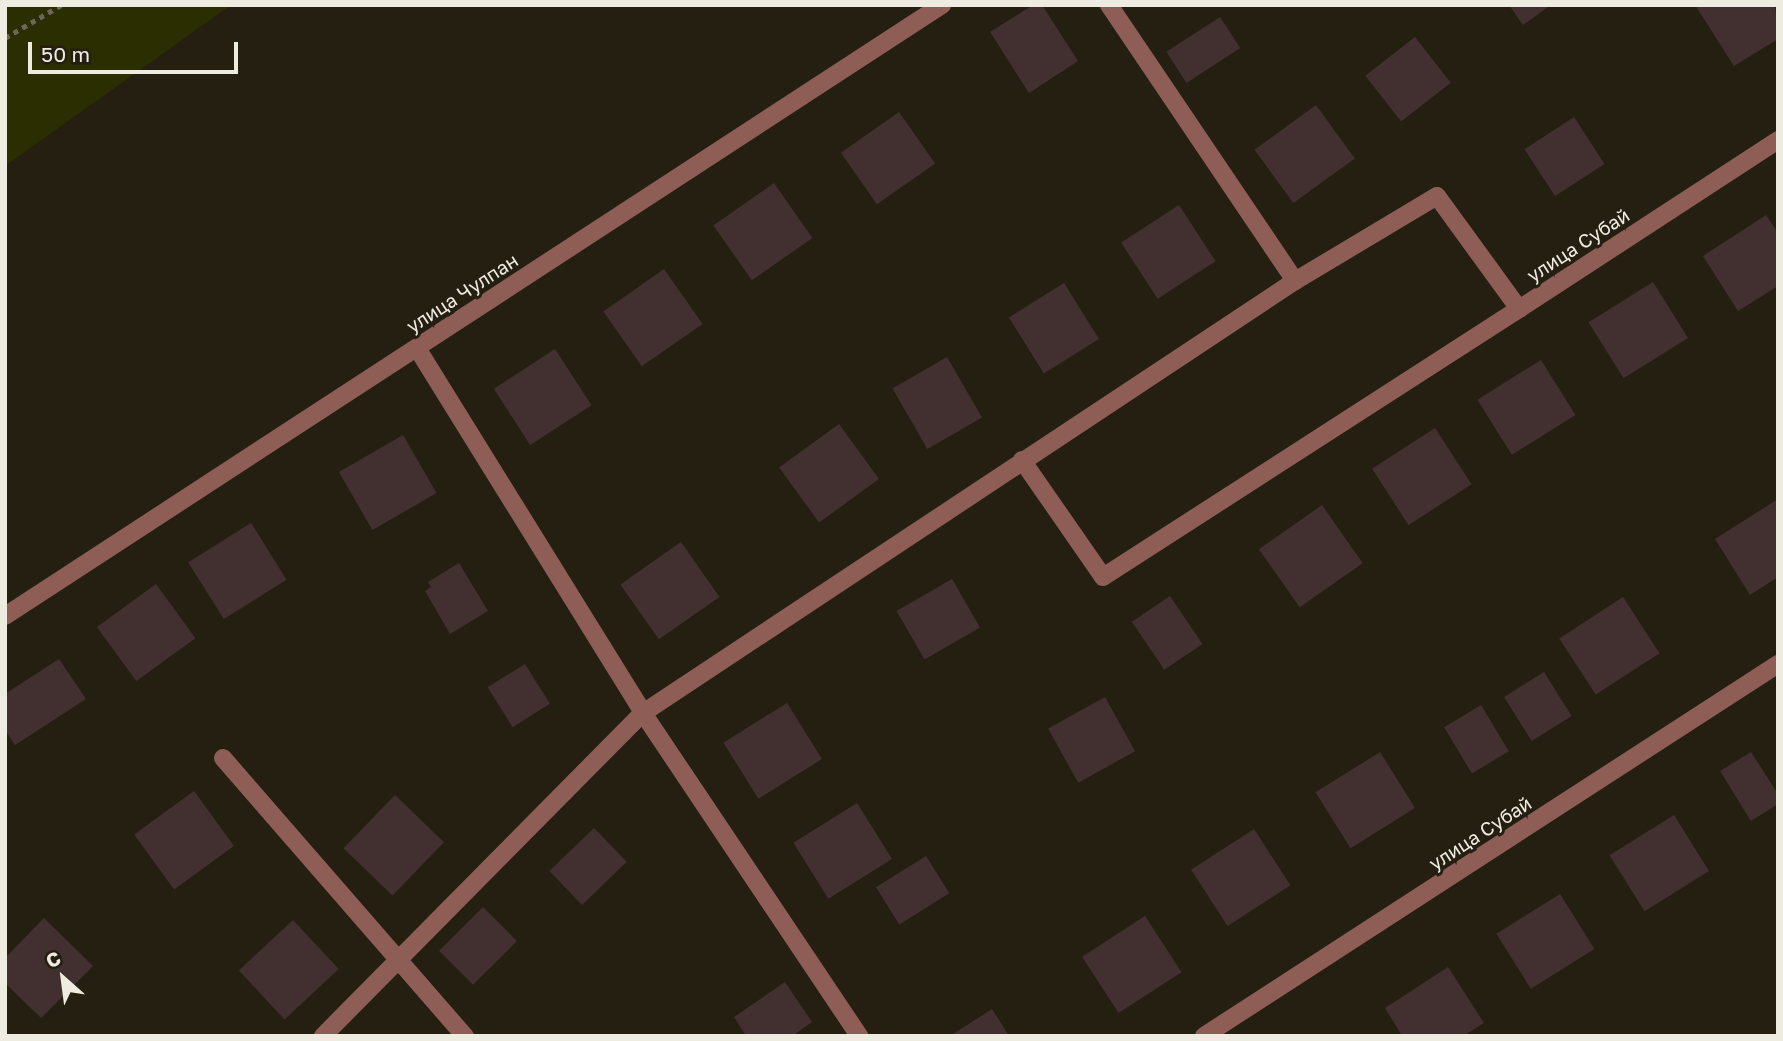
<!DOCTYPE html>
<meta charset="utf-8">
<style>
body{margin:0}
#map{position:relative;width:1783px;height:1041px;overflow:hidden;background:#251f11;font-family:"Golos Text",sans-serif}
div>[style]{position:absolute}
[style*='--x']{left:calc(var(--x)*1px);top:calc(var(--y)*1px);width:calc(var(--w)*1px);rotate:calc(var(--a)*1deg)}
.green>*{inset:0;background:#2b2e00}
.building>*{inset:0;background:#423030;transform-origin:0 0}
.path>*{height:4.5px;margin-top:-2.25px;transform-origin:0;background:repeating-linear-gradient(90deg,#6b6659 0 5px,transparent 0 10px)}
.minor>*{height:18px;margin:-9px;padding:0 9px;transform-origin:9px;border-radius:9px;background:#8d5d56}
span{translate:-50% -50%;white-space:nowrap;text-align:center;line-height:1.15;-webkit-text-stroke:6px #251f11;paint-order:stroke}
.street-label{font-size:19px;color:#eeebe1}
.frame{position:absolute;inset:0;border:7px solid #eeebe1;pointer-events:none}
.north{position:absolute;left:28px;top:943px;width:70px;height:70px;-webkit-text-stroke:5px #251f11;paint-order:stroke;rotate:332deg;font-size:19px;font-weight:700;line-height:28px;text-align:center;color:#eeebe1}
.north::after{content:'';display:block;margin:auto;width:24px;height:32px;background:#eeebe1;clip-path:polygon(50% 0,100% 100%,50% 72%,0 100%)}
.scale{position:absolute;left:28px;top:42px;width:210px;height:32px;box-sizing:border-box;border:4px solid #eeebe1;border-top:0;padding-left:9px;font-size:21px;line-height:24px;white-space:nowrap;color:#eeebe1;-webkit-text-stroke:5px #251f11;paint-order:stroke}
</style>
<div id="map">
<div class="green">
<i style="clip-path:polygon(5px 5px,231px 5px,5px 166px)"></i>
</div>
<div class="building">
<i style="clip-path:polygon(1033px 5px,1042px 5px,1078px 61px,1029px 93px,990px 32px)"></i>
<i style="clip-path:polygon(1509px 5px,1551px 5px,1523px 25px)"></i>
<i style="clip-path:polygon(1695px 5px,1775px 5px,1778px 39px,1734px 66px)"></i>
<i style="left:1220px;top:17px;width:37px;height:64px;rotate:57deg"></i>
<i style="left:1415px;top:37px;width:58px;height:63px;rotate:52deg"></i>
<i style="left:1316px;top:105px;width:66px;height:76px;rotate:54deg"></i>
<i style="left:899px;top:112px;width:63px;height:71px;rotate:55deg"></i>
<i style="left:1574px;top:117px;width:56px;height:59px;rotate:57deg"></i>
<i style="left:774px;top:183px;width:67px;height:74px;rotate:55deg"></i>
<i style="left:1179px;top:205px;width:67px;height:69px;rotate:57deg"></i>
<i style="clip-path:polygon(1766px 215px,1778px 233px,1778px 286px,1738px 311px,1703px 256px)"></i>
<i style="left:664px;top:269px;width:67px;height:74px;rotate:55deg"></i>
<i style="left:1653px;top:282px;width:66px;height:76px;rotate:58deg"></i>
<i style="left:1064px;top:283px;width:66px;height:65px;rotate:58deg"></i>
<i style="left:555px;top:349px;width:67px;height:73px;rotate:57deg"></i>
<i style="left:947px;top:357px;width:70px;height:63px;rotate:60deg"></i>
<i style="left:1541px;top:360px;width:65px;height:75px;rotate:58deg"></i>
<i style="left:839px;top:424px;width:68px;height:74px;rotate:54deg"></i>
<i style="left:1435px;top:428px;width:67px;height:75px;rotate:57deg"></i>
<i style="left:403px;top:435px;width:67px;height:74px;rotate:60deg"></i>
<i style="clip-path:polygon(1778px 499px,1778px 577px,1750px 595px,1715px 539px)"></i>
<i style="left:1322px;top:505px;width:71px;height:77px;rotate:55deg"></i>
<i style="left:251px;top:523px;width:67px;height:74px;rotate:58deg"></i>
<i style="left:681px;top:542px;width:67px;height:74px;rotate:55deg"></i>
<i style="clip-path:polygon(459px 563px,488px 611px,450px 634px,425px 591px,431px 587px,428px 582px)"></i>
<i style="left:952px;top:579px;width:56px;height:64px;rotate:60deg"></i>
<i style="left:156px;top:584px;width:67px;height:73px;rotate:54deg"></i>
<i style="left:1170px;top:596px;width:58px;height:46px;rotate:56deg"></i>
<i style="left:1623px;top:597px;width:67px;height:76px;rotate:57deg"></i>
<i style="clip-path:polygon(59px 659px,86px 699px,15px 745px,5px 730px,5px 694px)"></i>
<i style="left:525px;top:664px;width:47px;height:44px;rotate:58deg"></i>
<i style="left:1544px;top:672px;width:52px;height:47px;rotate:58deg"></i>
<i style="left:1105px;top:697px;width:62px;height:65px;rotate:61deg"></i>
<i style="left:787px;top:703px;width:66px;height:75px;rotate:58deg"></i>
<i style="left:1481px;top:705px;width:54px;height:43px;rotate:59deg"></i>
<i style="left:1380px;top:752px;width:66px;height:76px;rotate:58deg"></i>
<i style="clip-path:polygon(1751px 752px,1778px 794px,1778px 804px,1751px 821px,1720px 771px)"></i>
<i style="left:194px;top:791px;width:68px;height:74px;rotate:54deg"></i>
<i style="left:395px;top:795px;width:68px;height:74px;rotate:44deg"></i>
<i style="left:857px;top:803px;width:66px;height:75px;rotate:58deg"></i>
<i style="left:1674px;top:815px;width:66px;height:76px;rotate:58deg"></i>
<i style="left:594px;top:828px;width:47px;height:62px;rotate:46deg"></i>
<i style="left:1254px;top:829px;width:67px;height:75px;rotate:57deg"></i>
<i style="left:926px;top:856px;width:44px;height:59px;rotate:58deg"></i>
<i style="left:1560px;top:894px;width:65px;height:75px;rotate:58deg"></i>
<i style="left:483px;top:907px;width:48px;height:62px;rotate:45deg"></i>
<i style="left:1145px;top:916px;width:67px;height:75px;rotate:57deg"></i>
<i style="clip-path:polygon(44px 918px,93px 966px,41px 1018px,5px 983px,5px 958px)"></i>
<i style="left:293px;top:920px;width:67px;height:74px;rotate:47deg"></i>
<i style="clip-path:polygon(1448px 967px,1484px 1023px,1463px 1036px,1402px 1036px,1385px 1008px)"></i>
<i style="clip-path:polygon(785px 982px,812px 1022px,792px 1036px,746px 1036px,734px 1017px)"></i>
<i style="clip-path:polygon(992px 1009px,1009px 1036px,950px 1036px)"></i>
</div>
<div class="path">
<i style="--x:5;--y:38;--w:65;--a:-30.5"></i>
</div>
<div class="minor">
<i style="--x:1109;--y:5;--w:333;--a:56"></i>
<i style="--x:417;--y:348;--w:429;--a:58.2"></i>
<i style="--x:643;--y:713;--w:389;--a:56.2"></i>
<i style="--x:1022;--y:460;--w:142;--a:55.3"></i>
<i style="--x:1103;--y:577;--w:495;--a:-32.8"></i>
<i style="--x:5;--y:616;--w:1119;--a:-33.11"></i>
<i style="--x:223;--y:758;--w:369;--a:49"></i>
<i style="--x:323;--y:1036;--w:455;--a:-45.3"></i>
<i style="--x:643;--y:713;--w:782;--a:-33.53"></i>
<i style="--x:1295;--y:281;--w:165;--a:-30.9"></i>
<i style="--x:1437;--y:196;--w:140;--a:54"></i>
<i style="--x:1519;--y:309;--w:309;--a:-33.1"></i>
<i style="--x:1204;--y:1036;--w:684;--a:-32.95"></i>
</div>
<div class="street-label">
<span style="left:1578px;top:245px;rotate:-33deg">улица Субай</span>
<span style="left:462px;top:293px;rotate:-33deg">улица Чулпан</span>
<span style="left:1480px;top:833px;rotate:-33deg">улица Субай</span>
</div>
<div class="frame"></div>
<div class="north">С</div>
<div class="scale">50 m</div>
</div>
